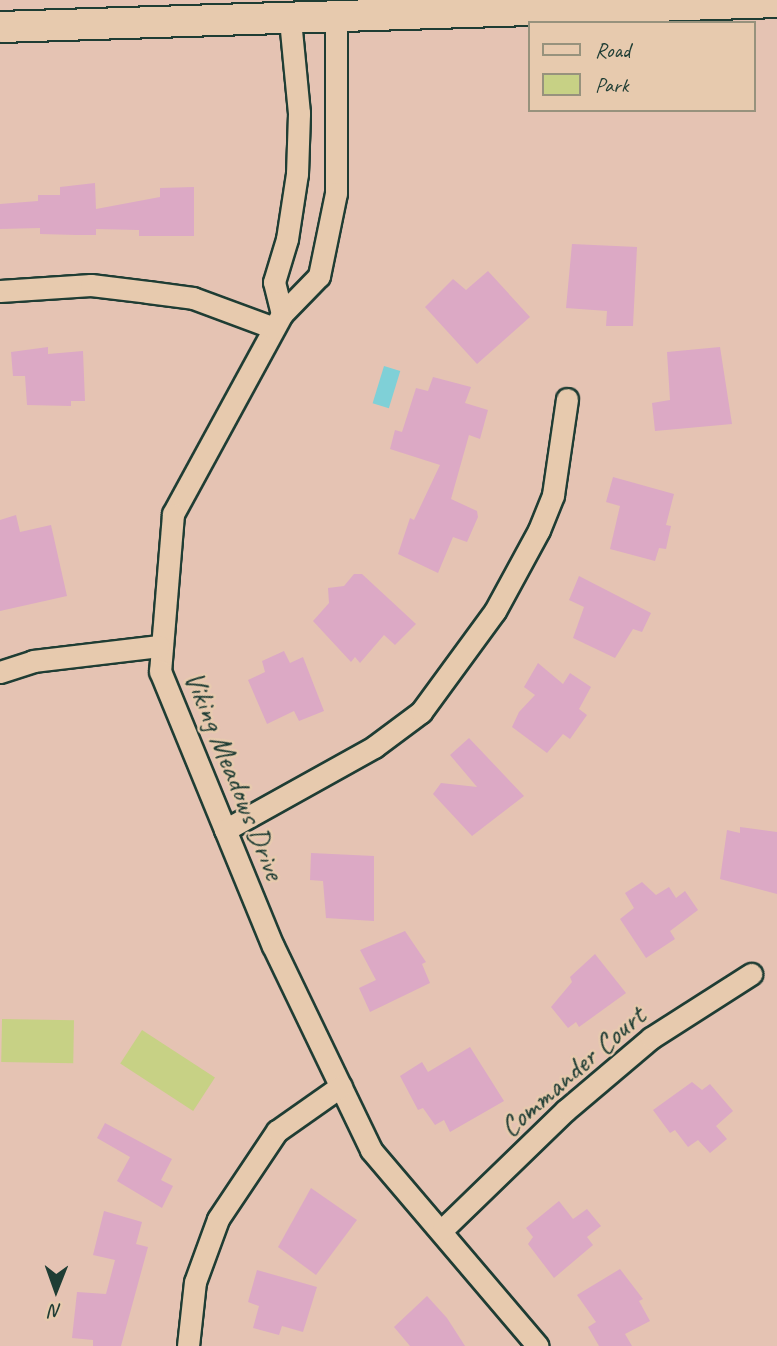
<!DOCTYPE html>
<style>
body{margin:0}
#map{position:relative;width:777px;height:1346px;overflow:hidden;background:#e5c3b3;font-family:Caveat,sans-serif}
div>[style]{position:absolute}
[style*='--x']{left:calc(var(--x)*1px);top:calc(var(--y)*1px);width:calc(var(--w)*1px);rotate:calc(var(--a)*1deg)}
.green>*{inset:0;background:#c7d185;transform-origin:0 0}
.water>*{inset:0;background:#7fd0d7;transform-origin:0 0}
.building>*{inset:0;background:#dca9c5}
.roads{filter:drop-shadow(2px 0 #1f3d34) drop-shadow(-2px 0 #1f3d34) drop-shadow(0 2px #1f3d34) drop-shadow(0 -2px #1f3d34)}
.street>*{height:21px;margin:-10.5px;padding:0 10.5px;transform-origin:10.5px;border-radius:10.5px;background:#e7caae}
.secondary>*{height:30px;margin:-15px;padding:0 15px;transform-origin:15px;border-radius:15px;background:#e7caae}
span{translate:-50% -50%;white-space:nowrap;text-align:center;line-height:1.15;-webkit-text-stroke:5px #e7caae;paint-order:stroke}
.street-label{font-size:30px;color:#1f3d34}
.legend{position:absolute;left:528px;top:21px;width:228px;height:91px;box-sizing:border-box;background:#e7caae;border:2px solid #97927d;margin:0;padding:9px 12px;list-style:none;font-size:21px;color:#1f3d34}
.legend li{display:flex;align-items:center;gap:14px;height:35px}
.legend b{width:35px;border:2px solid #97927d}
.north{position:absolute;left:21px;top:1255px;width:70px;height:70px;-webkit-text-stroke:5px #e7caae;paint-order:stroke;rotate:181deg;font-size:19px;font-weight:700;line-height:28px;text-align:center;color:#1f3d34}
.north::after{content:'';display:block;margin:auto;width:24px;height:32px;background:#1f3d34;clip-path:polygon(50% 0,100% 100%,50% 72%,0 100%)}
</style>
<div id="map">
<div class="green">
<i style="left:2px;top:1019px;width:72px;height:43px;rotate:1deg"></i>
<i style="left:142px;top:1030px;width:87px;height:40px;rotate:33deg"></i>
</div>
<div class="water">
<i style="left:384px;top:366px;width:17px;height:39px;rotate:17deg"></i>
</div>
<div class="building">
<i style="clip-path:polygon(95px 183px,96px 209px,160px 197px,160px 188px,194px 187px,194px 236px,139px 236px,139px 230px,96px 229px,96px 235px,76px 235px,40px 234px,40px 228px,0 229px,0 204px,38px 201px,38px 195px,60px 195px,60px 187px)"></i>
<i style="clip-path:polygon(572px 244px,637px 247px,633px 326px,606px 326px,607px 311px,566px 308px)"></i>
<i style="clip-path:polygon(488px 271px,530px 317px,477px 364px,425px 307px,453px 279px,466px 290px)"></i>
<i style="clip-path:polygon(48px 347px,48px 354px,83px 351px,85px 401px,71px 401px,71px 406px,27px 405px,25px 376px,13px 376px,11px 352px)"></i>
<i style="clip-path:polygon(720px 347px,732px 424px,655px 431px,652px 403px,670px 400px,667px 352px)"></i>
<i style="clip-path:polygon(433px 377px,471px 387px,465px 403px,488px 410px,480px 439px,469px 435px,451px 499px,477px 511px,478px 517px,467px 542px,453px 537px,438px 573px,398px 554px,410px 518px,414px 520px,440px 465px,390px 449px,395px 430px,402px 432px,416px 388px,428px 391px)"></i>
<i style="clip-path:polygon(613px 477px,674px 494px,666px 525px,671px 526px,666px 549px,659px 548px,655px 561px,610px 549px,620px 506px,606px 502px)"></i>
<i style="clip-path:polygon(16px 515px,20px 532px,51px 525px,67px 596px,0 611px,0 520px)"></i>
<i style="clip-path:polygon(354px 574px,362px 574px,416px 624px,395px 645px,384px 635px,360px 663px,355px 657px,351px 662px,313px 621px,329px 603px,328px 588px,344px 586px)"></i>
<i style="clip-path:polygon(579px 576px,651px 613px,642px 632px,633px 629px,615px 658px,573px 638px,584px 607px,569px 600px)"></i>
<i style="clip-path:polygon(284px 651px,290px 663px,303px 657px,324px 711px,299px 721px,294px 711px,267px 724px,248px 680px,265px 672px,262px 661px)"></i>
<i style="clip-path:polygon(538px 663px,563px 684px,570px 673px,591px 687px,579px 709px,587px 715px,570px 739px,563px 734px,547px 753px,512px 727px,519px 712px,535px 695px,524px 687px)"></i>
<i style="clip-path:polygon(469px 738px,524px 796px,472px 836px,433px 794px,441px 783px,477px 787px,450px 755px)"></i>
<i style="clip-path:polygon(740px 827px,777px 832px,777px 894px,720px 879px,727px 830px,740px 833px)"></i>
<i style="clip-path:polygon(311px 853px,374px 856px,374px 921px,326px 918px,323px 881px,310px 880px)"></i>
<i style="clip-path:polygon(642px 882px,656px 895px,669px 887px,676px 898px,685px 891px,698px 910px,670px 931px,675px 939px,646px 958px,620px 919px,634px 908px,625px 893px)"></i>
<i style="clip-path:polygon(405px 931px,426px 962px,422px 964px,430px 983px,370px 1012px,359px 988px,376px 980px,360px 950px)"></i>
<i style="clip-path:polygon(595px 954px,626px 993px,579px 1027px,576px 1022px,568px 1028px,551px 1007px,572px 982px,570px 977px)"></i>
<i style="clip-path:polygon(470px 1047px,504px 1101px,450px 1132px,444px 1120px,435px 1125px,423px 1108px,418px 1110px,400px 1076px,422px 1062px,428px 1072px)"></i>
<i style="clip-path:polygon(692px 1082px,702px 1090px,710px 1084px,733px 1111px,716px 1126px,727px 1139px,710px 1153px,698px 1140px,688px 1147px,675px 1130px,670px 1133px,653px 1110px)"></i>
<i style="clip-path:polygon(105px 1123px,172px 1159px,161px 1180px,173px 1186px,162px 1208px,117px 1181px,130px 1157px,97px 1138px)"></i>
<i style="clip-path:polygon(311px 1188px,357px 1220px,316px 1275px,278px 1247px)"></i>
<i style="clip-path:polygon(559px 1201px,573px 1219px,587px 1209px,601px 1226px,587px 1237px,593px 1245px,554px 1278px,528px 1244px,533px 1237px,526px 1228px)"></i>
<i style="clip-path:polygon(104px 1211px,142px 1222px,136px 1244px,148px 1247px,121px 1346px,93px 1346px,93px 1340px,72px 1338px,77px 1292px,106px 1294px,115px 1260px,93px 1255px)"></i>
<i style="clip-path:polygon(620px 1269px,643px 1299px,639px 1301px,650px 1321px,625px 1334px,632px 1346px,599px 1346px,588px 1327px,596px 1322px,577px 1295px)"></i>
<i style="clip-path:polygon(257px 1270px,317px 1287px,303px 1332px,282px 1326px,279px 1335px,253px 1328px,259px 1306px,248px 1302px)"></i>
<i style="clip-path:polygon(427px 1296px,447px 1318px,465px 1346px,410px 1346px,394px 1327px)"></i>
</div>
<div class="roads">
<div class="street">
<i style="--x:336;--y:17;--w:176;--a:90"></i>
<i style="--x:336;--y:193;--w:85;--a:101.6"></i>
<i style="--x:319;--y:276;--w:53;--a:134.2"></i>
<i style="--x:282;--y:314;--w:228;--a:118.6"></i>
<i style="--x:173;--y:514;--w:158;--a:94.7"></i>
<i style="--x:160;--y:671;--w:297;--a:67.7"></i>
<i style="--x:273;--y:946;--w:226;--a:64.3"></i>
<i style="--x:371;--y:1150;--w:257;--a:49.6"></i>
<i style="--x:0;--y:291;--w:91;--a:-3.8"></i>
<i style="--x:91;--y:285;--w:57;--a:7"></i>
<i style="--x:148;--y:292;--w:45;--a:7.6"></i>
<i style="--x:193;--y:298;--w:86;--a:20.3"></i>
<i style="--x:282;--y:314;--w:33;--a:-104"></i>
<i style="--x:274;--y:282;--w:45;--a:-73.2"></i>
<i style="--x:287;--y:239;--w:66;--a:-81.3"></i>
<i style="--x:297;--y:174;--w:61;--a:-88.1"></i>
<i style="--x:299;--y:113;--w:94;--a:-95.5"></i>
<i style="--x:0;--y:672;--w:35;--a:-18"></i>
<i style="--x:33;--y:661;--w:127;--a:-6.8"></i>
<i style="--x:225;--y:830;--w:171;--a:-29.1"></i>
<i style="--x:374;--y:747;--w:59;--a:-36.7"></i>
<i style="--x:421;--y:712;--w:125;--a:-53.8"></i>
<i style="--x:495;--y:611;--w:92;--a:-61.5"></i>
<i style="--x:539;--y:530;--w:38;--a:-68"></i>
<i style="--x:553;--y:495;--w:97;--a:-81.7"></i>
<i style="--x:443;--y:1229;--w:171;--a:-44.1"></i>
<i style="--x:566;--y:1110;--w:111;--a:-40.3"></i>
<i style="--x:651;--y:1038;--w:119;--a:-32.6"></i>
<i style="--x:188;--y:1346;--w:64;--a:-83.8"></i>
<i style="--x:195;--y:1282;--w:67;--a:-69.9"></i>
<i style="--x:218;--y:1219;--w:106;--a:-56.2"></i>
<i style="--x:277;--y:1131;--w:78;--a:-35.1"></i>
</div>
<div class="secondary">
<i style="--x:0;--y:27;--w:777;--a:-1.84"></i>
</div>
</div>
<div class="street-label">
<span style="left:235px;top:775px;rotate:68deg">Viking Meadows Drive</span>
<span style="left:572px;top:1071px;rotate:-41deg">Commander Court</span>
</div>
<ul class="legend">
<li><b style="height:9px;background:#e7caae"></b>Road</li>
<li><b style="height:19px;background:#c7d185"></b>Park</li>
</ul>
<div class="north">N</div>
</div>
